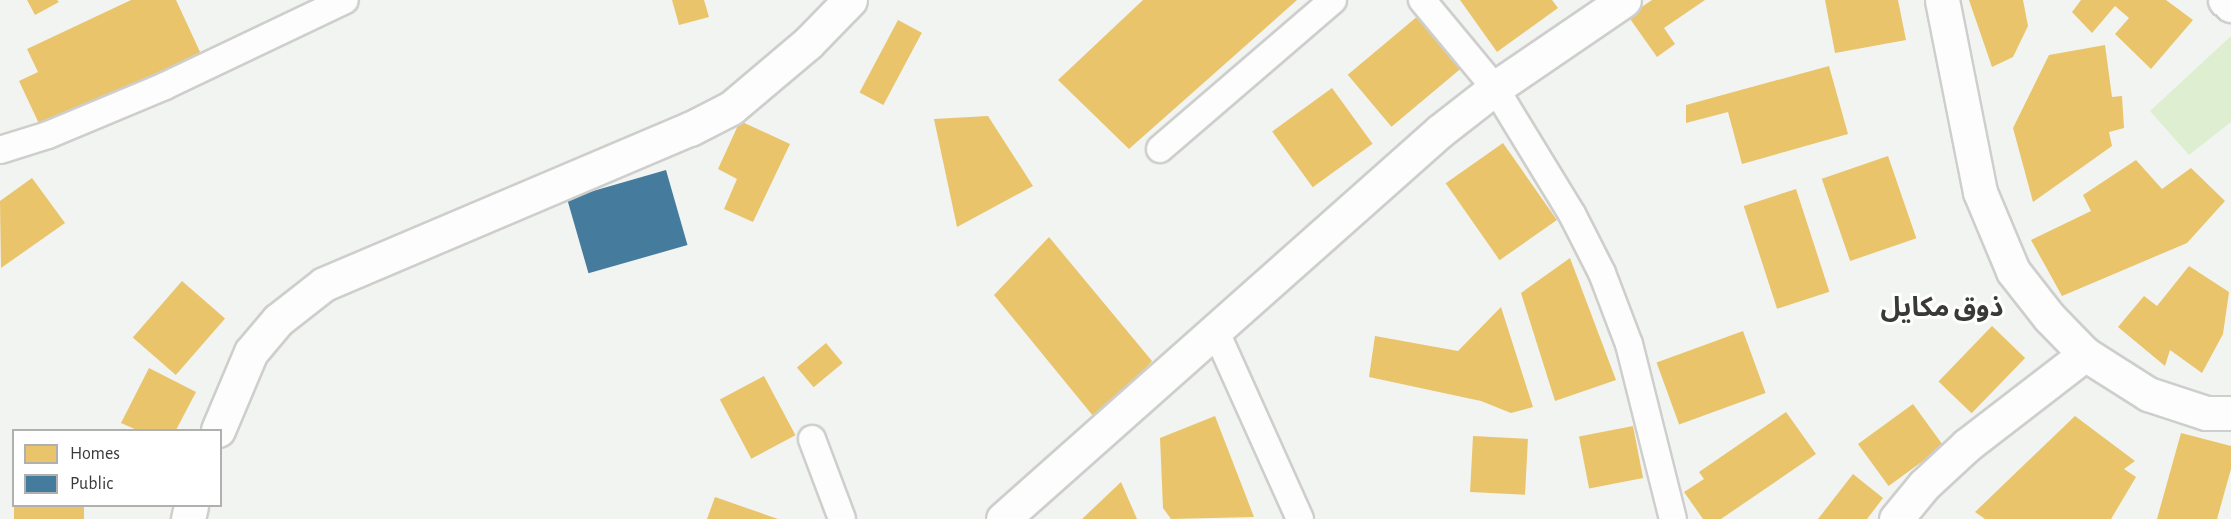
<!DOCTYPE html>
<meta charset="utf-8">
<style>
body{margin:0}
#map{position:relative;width:2231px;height:519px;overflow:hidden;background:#f2f4f1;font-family:"Alegreya Sans","Noto Sans Arabic",sans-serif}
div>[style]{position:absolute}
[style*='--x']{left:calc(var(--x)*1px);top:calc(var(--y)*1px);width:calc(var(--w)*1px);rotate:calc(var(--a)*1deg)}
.green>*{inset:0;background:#deeed1}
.homes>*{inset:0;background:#e9c46a;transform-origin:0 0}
.public>*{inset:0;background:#457b9d;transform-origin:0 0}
.roads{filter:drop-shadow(2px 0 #cecfcd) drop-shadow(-2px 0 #cecfcd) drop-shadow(0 2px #cecfcd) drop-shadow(0 -2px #cecfcd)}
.street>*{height:26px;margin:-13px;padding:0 13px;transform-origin:13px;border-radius:13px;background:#fdfdfd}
.secondary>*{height:33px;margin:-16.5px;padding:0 16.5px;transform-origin:16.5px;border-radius:16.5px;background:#fdfdfd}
span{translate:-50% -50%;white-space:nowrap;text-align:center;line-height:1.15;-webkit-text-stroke:6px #fff;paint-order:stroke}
.district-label{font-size:27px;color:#393a38;font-weight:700}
.legend{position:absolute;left:12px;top:429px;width:210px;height:78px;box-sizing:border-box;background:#fff;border:2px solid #b0b0af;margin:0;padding:8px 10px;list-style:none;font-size:18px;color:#393a38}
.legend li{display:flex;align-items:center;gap:12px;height:30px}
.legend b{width:30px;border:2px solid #b0b0af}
</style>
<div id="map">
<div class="green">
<i style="clip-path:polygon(2231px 36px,2231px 122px,2189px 155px,2150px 111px)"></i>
</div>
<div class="homes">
<i style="clip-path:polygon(27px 0,57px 0,59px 2px,35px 15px)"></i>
<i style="clip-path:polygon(131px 0,176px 0,201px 54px,42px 130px,19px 81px,38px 72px,27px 49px)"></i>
<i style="clip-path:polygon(672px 0,704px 0,709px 17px,679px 25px)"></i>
<i style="clip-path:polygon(1143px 0,1297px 0,1129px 149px,1058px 80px)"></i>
<i style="clip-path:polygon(1460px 0,1552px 0,1558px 8px,1497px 52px)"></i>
<i style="clip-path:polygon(1652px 0,1705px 0,1664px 28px,1675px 44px,1657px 57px,1628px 16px)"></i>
<i style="clip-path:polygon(1825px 0,1898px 0,1906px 40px,1835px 53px)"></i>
<i style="clip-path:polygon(1969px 0,2023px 0,2028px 26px,2013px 57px,1992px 67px)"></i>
<i style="clip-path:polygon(2081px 0,2166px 0,2193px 20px,2151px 69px,2115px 34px,2129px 18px,2115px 6px,2092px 33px,2072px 12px)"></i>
<i style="left:1419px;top:15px;width:68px;height:93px;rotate:50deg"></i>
<i style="left:898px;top:20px;width:27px;height:82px;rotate:28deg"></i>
<i style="clip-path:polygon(2105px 45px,2112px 97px,2122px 96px,2124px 128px,2109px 132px,2112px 146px,2033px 202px,2013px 128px,2049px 55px)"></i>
<i style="clip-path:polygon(1829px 66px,1848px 134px,1742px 164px,1728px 112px,1686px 123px,1686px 105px)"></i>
<i style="left:1332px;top:88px;width:69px;height:74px;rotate:54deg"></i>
<i style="clip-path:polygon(988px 116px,1033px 186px,957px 227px,934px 119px)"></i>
<i style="clip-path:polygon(740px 121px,790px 144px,753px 222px,724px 209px,737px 179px,718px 169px)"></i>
<i style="left:1503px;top:143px;width:94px;height:70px;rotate:55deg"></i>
<i style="left:1888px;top:156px;width:87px;height:70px;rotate:71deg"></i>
<i style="clip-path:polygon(2136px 160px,2162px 189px,2191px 168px,2225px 201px,2187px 243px,2062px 296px,2031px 240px,2091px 211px,2083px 195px)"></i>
<i style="clip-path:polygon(32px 178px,65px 223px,1px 268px,0 201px)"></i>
<i style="left:1796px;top:189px;width:108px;height:55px;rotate:72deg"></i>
<i style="clip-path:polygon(1049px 237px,1152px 361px,1098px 422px,994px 295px)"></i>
<i style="clip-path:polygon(1570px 258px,1616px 380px,1555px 401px,1521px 293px)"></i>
<i style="clip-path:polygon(2189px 266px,2229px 292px,2223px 334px,2202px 373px,2170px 350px,2165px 366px,2118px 327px,2144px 296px,2157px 306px)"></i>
<i style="left:182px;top:281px;width:57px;height:75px;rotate:41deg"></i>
<i style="clip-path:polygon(1501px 307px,1533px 407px,1511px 413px,1481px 401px,1369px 377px,1375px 336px,1458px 351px)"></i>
<i style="left:1992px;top:326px;width:46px;height:77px;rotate:44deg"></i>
<i style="left:1743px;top:331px;width:66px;height:92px;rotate:70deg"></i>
<i style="left:826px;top:343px;width:26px;height:38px;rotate:50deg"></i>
<i style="clip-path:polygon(149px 368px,196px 392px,176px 430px,137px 430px,121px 423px)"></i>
<i style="left:764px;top:376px;width:67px;height:50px;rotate:62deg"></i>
<i style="left:1913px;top:404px;width:52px;height:68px;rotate:54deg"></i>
<i style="clip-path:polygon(1786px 412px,1816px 454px,1721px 519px,1703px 519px,1684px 492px,1704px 479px,1699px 472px)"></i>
<i style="clip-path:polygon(1215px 416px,1254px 517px,1171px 519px,1163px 508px,1160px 438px)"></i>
<i style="clip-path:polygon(2075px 416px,2135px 461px,2124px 469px,2136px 477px,2111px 519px,1985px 519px,1975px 512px)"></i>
<i style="left:1633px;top:426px;width:53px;height:55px;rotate:79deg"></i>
<i style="clip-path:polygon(2181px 433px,2231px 446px,2231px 469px,2217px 519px,2157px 519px)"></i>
<i style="left:1473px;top:436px;width:55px;height:56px;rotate:3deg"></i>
<i style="clip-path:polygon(1853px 474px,1883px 498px,1867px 519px,1818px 519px)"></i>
<i style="clip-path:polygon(1121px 482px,1137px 519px,1082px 519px)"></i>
<i style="clip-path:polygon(715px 497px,778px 519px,707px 519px)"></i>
<i style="left:14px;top:506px;width:70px;height:14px"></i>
</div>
<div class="public">
<i style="left:666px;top:170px;width:78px;height:103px;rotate:74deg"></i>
</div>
<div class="roads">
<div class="street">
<i style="--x:1422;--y:0;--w:114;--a:50.3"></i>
<i style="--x:1495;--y:88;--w:148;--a:58.6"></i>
<i style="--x:1572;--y:214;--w:66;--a:63"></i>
<i style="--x:1602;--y:273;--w:76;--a:69.2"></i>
<i style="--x:1629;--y:344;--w:180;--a:75.9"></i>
<i style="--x:1160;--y:149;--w:228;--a:-40.7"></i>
<i style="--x:0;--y:150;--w:50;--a:-17.4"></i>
<i style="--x:48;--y:135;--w:127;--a:-22.7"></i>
<i style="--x:165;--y:86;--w:199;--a:-25.5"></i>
<i style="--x:1216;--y:332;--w:205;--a:65.8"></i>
<i style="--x:812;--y:439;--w:85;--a:69.4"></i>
</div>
<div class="secondary">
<i style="--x:1942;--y:0;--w:196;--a:78.8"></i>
<i style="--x:1980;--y:192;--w:86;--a:67.3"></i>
<i style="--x:2013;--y:271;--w:58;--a:52"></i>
<i style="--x:2049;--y:317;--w:52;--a:45.8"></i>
<i style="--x:2085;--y:354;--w:75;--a:32.4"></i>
<i style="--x:2148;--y:394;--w:61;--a:18.1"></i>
<i style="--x:2206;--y:413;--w:25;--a:0"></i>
<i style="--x:2225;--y:0;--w:8;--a:40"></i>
<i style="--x:218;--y:430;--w:85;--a:-67.1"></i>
<i style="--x:251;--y:352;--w:42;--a:-49.8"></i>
<i style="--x:278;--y:320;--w:58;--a:-38"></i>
<i style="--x:324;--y:284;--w:397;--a:-23"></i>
<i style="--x:690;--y:129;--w:46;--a:-27.1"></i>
<i style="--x:731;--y:108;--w:101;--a:-40.2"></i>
<i style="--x:808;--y:43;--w:60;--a:-45.7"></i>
<i style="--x:188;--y:519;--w:13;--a:-77"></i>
<i style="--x:1003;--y:519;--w:584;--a:-41.6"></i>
<i style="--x:1440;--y:131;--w:70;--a:-38"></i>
<i style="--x:1495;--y:88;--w:156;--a:-34.3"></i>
<i style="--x:1896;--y:519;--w:44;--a:-50.5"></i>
<i style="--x:1924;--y:485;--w:59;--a:-42.9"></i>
<i style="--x:1967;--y:445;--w:149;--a:-37.6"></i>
</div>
</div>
<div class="district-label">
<span style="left:1942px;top:308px">ذوق مكايل</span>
</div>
<ul class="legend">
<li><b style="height:16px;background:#e9c46a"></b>Homes</li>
<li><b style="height:16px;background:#457b9d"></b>Public</li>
</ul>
</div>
